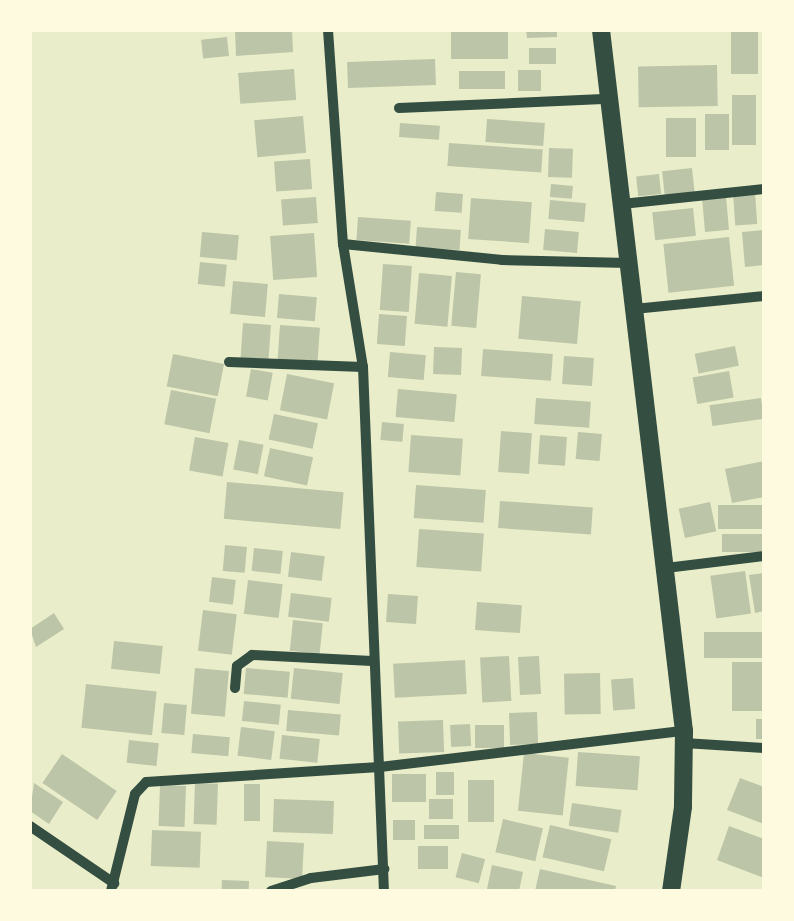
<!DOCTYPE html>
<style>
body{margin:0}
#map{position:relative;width:794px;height:921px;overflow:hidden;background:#e9edc9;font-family:"Source Serif 4",serif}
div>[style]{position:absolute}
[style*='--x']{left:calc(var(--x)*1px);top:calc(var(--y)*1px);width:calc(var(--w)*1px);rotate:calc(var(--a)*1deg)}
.building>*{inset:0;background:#bcc5a7;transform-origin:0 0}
.minor>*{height:10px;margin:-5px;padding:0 5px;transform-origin:5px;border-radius:5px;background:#344e41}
.tertiary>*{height:18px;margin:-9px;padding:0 9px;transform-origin:9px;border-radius:9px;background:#344e41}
span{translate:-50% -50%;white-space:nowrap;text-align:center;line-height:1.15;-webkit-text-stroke:10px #fefae0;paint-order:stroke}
.frame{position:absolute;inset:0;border:32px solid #fefae0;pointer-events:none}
</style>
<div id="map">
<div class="building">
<i style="clip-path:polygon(235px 30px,292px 30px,293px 52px,236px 56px)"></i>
<i style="left:451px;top:30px;width:57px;height:29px"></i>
<i style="clip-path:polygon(526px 30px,557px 30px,557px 37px,527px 38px)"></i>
<i style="left:731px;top:30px;width:27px;height:44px"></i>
<i style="left:227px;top:37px;width:19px;height:26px;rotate:84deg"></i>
<i style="left:529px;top:48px;width:27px;height:16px"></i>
<i style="left:435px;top:59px;width:26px;height:88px;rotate:88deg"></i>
<i style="left:717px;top:65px;width:41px;height:79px;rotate:89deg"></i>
<i style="left:294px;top:69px;width:31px;height:56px;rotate:86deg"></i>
<i style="left:541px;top:70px;width:21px;height:23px;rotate:90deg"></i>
<i style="left:505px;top:71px;width:18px;height:46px;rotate:90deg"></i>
<i style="left:732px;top:95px;width:24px;height:50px"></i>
<i style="left:705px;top:114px;width:24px;height:36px"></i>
<i style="left:303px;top:116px;width:37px;height:49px;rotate:85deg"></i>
<i style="left:666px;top:118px;width:30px;height:39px"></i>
<i style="left:487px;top:119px;width:58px;height:23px;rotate:4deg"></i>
<i style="left:400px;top:123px;width:40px;height:14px;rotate:4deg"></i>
<i style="left:449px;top:143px;width:94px;height:23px;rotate:4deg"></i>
<i style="left:549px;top:148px;width:24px;height:29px;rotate:2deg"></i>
<i style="left:310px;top:159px;width:30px;height:36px;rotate:86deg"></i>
<i style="left:692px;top:168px;width:27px;height:30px;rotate:84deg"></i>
<i style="left:659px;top:174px;width:20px;height:23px;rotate:84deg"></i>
<i style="left:551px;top:184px;width:22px;height:13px;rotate:5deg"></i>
<i style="left:436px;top:192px;width:27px;height:19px;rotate:4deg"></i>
<i style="left:755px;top:192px;width:32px;height:22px;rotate:86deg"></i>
<i style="left:726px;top:196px;width:34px;height:24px;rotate:85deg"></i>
<i style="left:316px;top:197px;width:26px;height:35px;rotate:86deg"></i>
<i style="left:471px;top:198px;width:61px;height:41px;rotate:4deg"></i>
<i style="left:550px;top:200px;width:36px;height:19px;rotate:5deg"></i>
<i style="left:693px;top:208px;width:28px;height:41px;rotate:84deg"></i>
<i style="left:358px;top:217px;width:53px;height:23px;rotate:4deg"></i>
<i style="left:417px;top:227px;width:44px;height:20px;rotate:4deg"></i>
<i style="left:545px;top:229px;width:34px;height:21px;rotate:5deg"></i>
<i style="clip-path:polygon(764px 230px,764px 265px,745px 267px,742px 232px)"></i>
<i style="left:202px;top:232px;width:37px;height:25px;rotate:5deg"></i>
<i style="left:314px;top:233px;width:44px;height:44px;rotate:86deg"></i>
<i style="left:729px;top:237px;width:49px;height:66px;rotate:84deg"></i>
<i style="left:200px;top:262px;width:27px;height:22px;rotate:6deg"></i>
<i style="left:383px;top:264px;width:29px;height:46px;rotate:4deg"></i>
<i style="left:456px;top:272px;width:25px;height:54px;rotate:5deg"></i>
<i style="left:419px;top:273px;width:33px;height:51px;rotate:5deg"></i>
<i style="left:233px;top:281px;width:35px;height:33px;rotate:5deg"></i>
<i style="left:279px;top:294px;width:38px;height:24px;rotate:5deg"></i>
<i style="left:522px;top:296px;width:59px;height:43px;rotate:5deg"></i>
<i style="left:379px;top:314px;width:28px;height:30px;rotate:4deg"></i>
<i style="left:243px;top:323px;width:28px;height:35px;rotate:4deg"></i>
<i style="left:280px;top:325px;width:40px;height:35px;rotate:4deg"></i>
<i style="left:735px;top:346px;width:20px;height:41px;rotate:79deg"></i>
<i style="left:434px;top:347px;width:28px;height:27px;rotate:2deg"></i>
<i style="left:483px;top:349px;width:70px;height:27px;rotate:4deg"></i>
<i style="left:390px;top:352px;width:36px;height:25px;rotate:5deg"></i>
<i style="left:173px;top:354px;width:52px;height:33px;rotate:11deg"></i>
<i style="left:564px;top:356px;width:30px;height:28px;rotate:4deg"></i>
<i style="left:251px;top:369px;width:22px;height:28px;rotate:10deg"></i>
<i style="left:729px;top:371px;width:27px;height:37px;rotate:80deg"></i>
<i style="left:287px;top:374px;width:48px;height:37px;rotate:11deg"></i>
<i style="left:398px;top:389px;width:59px;height:28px;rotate:5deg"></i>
<i style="left:171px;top:390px;width:46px;height:35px;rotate:11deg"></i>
<i style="left:536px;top:398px;width:55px;height:26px;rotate:4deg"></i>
<i style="left:761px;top:398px;width:21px;height:52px;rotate:82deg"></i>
<i style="left:274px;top:414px;width:45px;height:26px;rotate:12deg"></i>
<i style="left:382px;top:422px;width:22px;height:18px;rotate:5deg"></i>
<i style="left:501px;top:431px;width:31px;height:41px;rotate:4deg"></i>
<i style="left:578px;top:432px;width:24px;height:27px;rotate:5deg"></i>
<i style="left:411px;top:435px;width:52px;height:37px;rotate:4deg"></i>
<i style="left:540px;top:435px;width:27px;height:29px;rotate:4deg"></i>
<i style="left:195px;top:437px;width:34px;height:34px;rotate:10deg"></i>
<i style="left:239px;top:440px;width:25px;height:30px;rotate:11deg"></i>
<i style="left:270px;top:448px;width:44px;height:29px;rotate:12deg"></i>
<i style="clip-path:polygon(764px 461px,764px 497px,732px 503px,725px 469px)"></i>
<i style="left:227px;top:482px;width:117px;height:37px;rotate:5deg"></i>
<i style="left:416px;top:485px;width:70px;height:33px;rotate:4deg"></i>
<i style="left:500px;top:501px;width:93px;height:27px;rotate:4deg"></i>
<i style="left:710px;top:502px;width:30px;height:32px;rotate:78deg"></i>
<i style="left:764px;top:505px;width:24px;height:46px;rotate:90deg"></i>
<i style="left:419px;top:529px;width:65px;height:38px;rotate:4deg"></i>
<i style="left:764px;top:534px;width:18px;height:42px;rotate:90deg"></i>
<i style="left:225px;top:545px;width:22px;height:26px;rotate:5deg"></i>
<i style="left:254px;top:548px;width:29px;height:23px;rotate:6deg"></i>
<i style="left:291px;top:552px;width:34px;height:25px;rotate:7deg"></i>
<i style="left:745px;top:571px;width:43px;height:35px;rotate:82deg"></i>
<i style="clip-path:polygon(764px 573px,764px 611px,755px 613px,749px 575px)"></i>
<i style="left:212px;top:577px;width:24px;height:25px;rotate:7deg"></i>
<i style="left:248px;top:580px;width:35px;height:34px;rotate:7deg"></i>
<i style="left:291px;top:593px;width:41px;height:24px;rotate:7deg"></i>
<i style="left:388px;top:594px;width:30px;height:28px;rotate:4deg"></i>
<i style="left:477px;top:602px;width:45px;height:28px;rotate:4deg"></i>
<i style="left:203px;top:610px;width:34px;height:41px;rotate:7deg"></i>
<i style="clip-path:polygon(54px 613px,64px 629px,36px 647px,30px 629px)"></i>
<i style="left:293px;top:620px;width:30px;height:31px;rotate:6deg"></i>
<i style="left:764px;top:632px;width:26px;height:60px;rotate:90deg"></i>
<i style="left:114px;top:641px;width:49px;height:28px;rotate:6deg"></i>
<i style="left:509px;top:656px;width:45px;height:29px;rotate:87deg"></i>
<i style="left:539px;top:656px;width:38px;height:21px;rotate:87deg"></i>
<i style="left:465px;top:660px;width:34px;height:72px;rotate:87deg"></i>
<i style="left:764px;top:662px;width:49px;height:32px;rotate:90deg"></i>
<i style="left:195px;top:668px;width:34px;height:46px;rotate:5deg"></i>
<i style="left:246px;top:668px;width:44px;height:26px;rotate:5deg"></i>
<i style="left:294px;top:668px;width:49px;height:31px;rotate:6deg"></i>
<i style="left:600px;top:673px;width:41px;height:36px;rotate:89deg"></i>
<i style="left:633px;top:678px;width:31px;height:22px;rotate:86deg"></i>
<i style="left:86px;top:684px;width:71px;height:44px;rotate:6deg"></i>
<i style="left:244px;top:701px;width:37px;height:20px;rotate:6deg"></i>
<i style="left:164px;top:703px;width:23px;height:30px;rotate:5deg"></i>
<i style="left:288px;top:710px;width:53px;height:21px;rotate:5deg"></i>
<i style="left:537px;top:712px;width:32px;height:28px;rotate:88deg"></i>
<i style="left:756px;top:719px;width:8px;height:20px"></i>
<i style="left:443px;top:720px;width:32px;height:45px;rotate:88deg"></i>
<i style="left:470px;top:724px;width:22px;height:20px;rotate:87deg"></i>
<i style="left:504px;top:725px;width:23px;height:29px;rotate:90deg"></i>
<i style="left:241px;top:727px;width:34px;height:29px;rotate:7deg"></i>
<i style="left:193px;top:734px;width:37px;height:19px;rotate:5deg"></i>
<i style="left:282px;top:735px;width:38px;height:24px;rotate:6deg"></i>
<i style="left:129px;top:740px;width:30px;height:23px;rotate:6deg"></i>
<i style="left:578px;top:752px;width:62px;height:34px;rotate:4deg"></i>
<i style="left:524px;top:753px;width:45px;height:58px;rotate:6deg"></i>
<i style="left:62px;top:754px;width:66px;height:35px;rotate:34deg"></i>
<i style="left:436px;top:772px;width:18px;height:23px"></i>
<i style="left:392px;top:774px;width:34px;height:28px"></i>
<i style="clip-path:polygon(740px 778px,764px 787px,764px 824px,727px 810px)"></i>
<i style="left:468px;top:780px;width:26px;height:42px"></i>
<i style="clip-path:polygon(34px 783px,63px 802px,49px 824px,30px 811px)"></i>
<i style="left:195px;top:783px;width:23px;height:41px;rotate:2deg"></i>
<i style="left:244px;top:784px;width:16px;height:37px"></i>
<i style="left:160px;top:785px;width:26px;height:41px;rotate:2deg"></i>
<i style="left:274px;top:799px;width:60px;height:33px;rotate:2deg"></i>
<i style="left:429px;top:799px;width:24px;height:20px"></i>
<i style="left:572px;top:803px;width:50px;height:23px;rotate:8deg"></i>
<i style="left:503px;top:819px;width:41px;height:34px;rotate:13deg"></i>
<i style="left:393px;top:820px;width:22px;height:20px"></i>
<i style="left:459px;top:825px;width:14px;height:35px;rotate:90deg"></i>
<i style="left:550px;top:825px;width:63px;height:33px;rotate:13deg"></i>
<i style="clip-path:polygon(729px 826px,764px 839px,764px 878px,717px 860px)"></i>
<i style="left:152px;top:830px;width:49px;height:36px;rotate:2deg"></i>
<i style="left:267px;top:841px;width:37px;height:36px;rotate:3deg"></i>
<i style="left:418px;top:846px;width:30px;height:23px"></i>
<i style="left:462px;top:853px;width:24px;height:25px;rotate:15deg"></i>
<i style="clip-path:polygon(492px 865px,523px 872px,519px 891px,487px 889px)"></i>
<i style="clip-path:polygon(540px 869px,616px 886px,615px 891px,535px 891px)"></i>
<i style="left:222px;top:880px;width:27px;height:11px;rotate:2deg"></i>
</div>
<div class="minor">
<i style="--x:328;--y:30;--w:215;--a:86"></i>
<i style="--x:343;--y:244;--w:125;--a:80.8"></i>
<i style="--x:363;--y:367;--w:524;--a:87.71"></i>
<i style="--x:399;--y:108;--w:210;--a:-2.5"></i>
<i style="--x:622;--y:204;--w:143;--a:-6"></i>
<i style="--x:343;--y:244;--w:160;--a:5.7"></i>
<i style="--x:502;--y:260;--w:127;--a:1.4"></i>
<i style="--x:634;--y:309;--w:131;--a:-5.7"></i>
<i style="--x:229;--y:362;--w:134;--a:2.1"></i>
<i style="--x:666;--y:568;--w:99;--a:-7"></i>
<i style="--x:235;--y:688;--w:22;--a:-85"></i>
<i style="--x:237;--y:666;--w:19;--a:-36"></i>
<i style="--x:252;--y:655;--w:120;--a:2.9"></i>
<i style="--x:684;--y:743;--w:80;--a:3.6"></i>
<i style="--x:30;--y:826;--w:102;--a:34.2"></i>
<i style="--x:111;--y:891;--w:100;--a:-76.1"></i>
<i style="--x:135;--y:794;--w:16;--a:-47"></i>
<i style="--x:146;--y:782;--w:234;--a:-3.7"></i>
<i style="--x:380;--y:767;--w:306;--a:-6.8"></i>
<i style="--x:271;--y:891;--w:42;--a:-18"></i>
<i style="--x:311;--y:878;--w:74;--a:-7"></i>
</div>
<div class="tertiary">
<i style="--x:601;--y:30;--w:706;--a:83.25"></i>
<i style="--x:684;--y:731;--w:76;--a:90.8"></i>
<i style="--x:683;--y:807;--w:85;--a:98.1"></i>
</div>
<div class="frame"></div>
</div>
